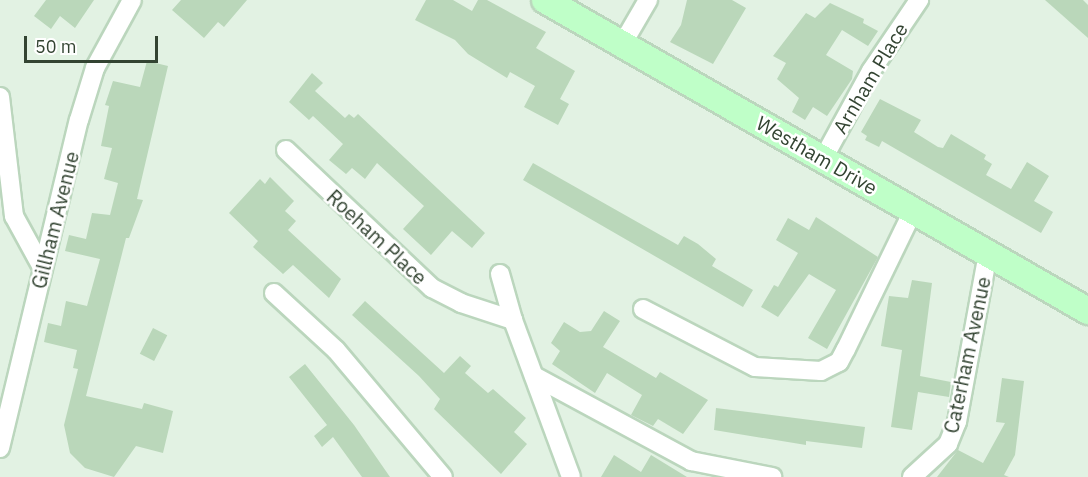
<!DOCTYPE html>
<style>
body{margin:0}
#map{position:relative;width:1088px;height:477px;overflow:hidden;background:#e2f2e3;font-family:"IBM Plex Sans",sans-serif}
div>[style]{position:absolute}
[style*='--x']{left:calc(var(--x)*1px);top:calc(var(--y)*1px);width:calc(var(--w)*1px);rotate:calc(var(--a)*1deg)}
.building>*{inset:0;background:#bad7ba;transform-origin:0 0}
.roads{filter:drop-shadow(2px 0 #bbd6bd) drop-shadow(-2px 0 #bbd6bd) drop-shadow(0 2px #bbd6bd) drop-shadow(0 -2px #bbd6bd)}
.street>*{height:18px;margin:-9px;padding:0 9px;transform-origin:9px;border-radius:9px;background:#fff}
.secondary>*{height:26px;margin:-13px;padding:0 13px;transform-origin:13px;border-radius:13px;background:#bfffc8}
span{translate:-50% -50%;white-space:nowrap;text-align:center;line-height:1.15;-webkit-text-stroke:5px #fff;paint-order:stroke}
.street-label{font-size:20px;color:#334432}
.scale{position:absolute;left:24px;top:36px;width:134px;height:27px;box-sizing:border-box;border:3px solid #334432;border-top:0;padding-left:8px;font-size:18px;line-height:21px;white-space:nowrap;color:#334432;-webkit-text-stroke:4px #fff;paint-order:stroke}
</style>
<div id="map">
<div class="building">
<i style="clip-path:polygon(46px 0,94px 0,75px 28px,60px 16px,51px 29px,34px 16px)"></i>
<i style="clip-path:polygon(181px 0,247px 0,224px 27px,218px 22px,204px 38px,172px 10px)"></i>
<i style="clip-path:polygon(426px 0,453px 0,472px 11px,478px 0,487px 0,546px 32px,536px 48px,575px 71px,560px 99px,569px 104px,558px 125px,524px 107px,535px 86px,510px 72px,507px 78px,468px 54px,455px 40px,415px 20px)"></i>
<i style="clip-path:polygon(687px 0,732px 0,746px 8px,713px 64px,670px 42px,681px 25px)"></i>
<i style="clip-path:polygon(1045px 0,1083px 0,1088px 5px,1088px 38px)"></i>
<i style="clip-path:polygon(830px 3px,864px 19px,863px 23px,878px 31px,868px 46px,842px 30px,826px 55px,853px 71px,852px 79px,827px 116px,813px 107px,805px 120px,792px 112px,799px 98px,777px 79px,786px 63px,773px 56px,806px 13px,815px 18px)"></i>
<i style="clip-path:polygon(147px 61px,168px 66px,137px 199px,143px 200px,129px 238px,126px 238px,86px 396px,142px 409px,144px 403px,173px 411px,163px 453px,136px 446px,114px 477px,85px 468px,70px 453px,64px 425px,78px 369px,73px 368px,77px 350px,44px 342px,48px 323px,61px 326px,66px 301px,87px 306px,100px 259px,65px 251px,69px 235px,86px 239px,92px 213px,110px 215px,118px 183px,104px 179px,112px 148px,101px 146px,109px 106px,105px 105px,113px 81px,140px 87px)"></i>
<i style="clip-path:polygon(312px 73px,323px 83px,315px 91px,345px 118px,349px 114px,354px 118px,358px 114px,485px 233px,472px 248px,452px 231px,431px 255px,403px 229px,424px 206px,377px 163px,365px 179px,352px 168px,346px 174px,329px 160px,343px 144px,313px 116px,309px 120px,289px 102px)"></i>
<i style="clip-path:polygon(880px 99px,921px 120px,914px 132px,938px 147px,943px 148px,951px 134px,986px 155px,984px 159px,992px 164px,986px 175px,1011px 189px,1027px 162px,1049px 176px,1034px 201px,1053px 212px,1041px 233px,882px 141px,879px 147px,865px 140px,867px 136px,861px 132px)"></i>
<i style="clip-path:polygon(533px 163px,678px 245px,684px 236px,698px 244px,716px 259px,712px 266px,753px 290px,743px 307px,523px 180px)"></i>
<i style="clip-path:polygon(270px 177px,294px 201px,285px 211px,296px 221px,288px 230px,341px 279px,329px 298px,293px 265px,283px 274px,253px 247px,258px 241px,229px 213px,260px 179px,265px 184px)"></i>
<i style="clip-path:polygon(816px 217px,878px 257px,827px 349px,808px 338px,836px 290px,809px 274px,778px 317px,761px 307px,774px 285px,778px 287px,798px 253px,776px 240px,788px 218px,809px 230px)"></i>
<i style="clip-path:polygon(912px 280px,932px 283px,920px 376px,951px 382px,949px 397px,918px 392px,912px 430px,891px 427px,902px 350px,881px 346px,889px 296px,908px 298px)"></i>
<i style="clip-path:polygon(365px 301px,444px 373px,460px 356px,471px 366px,465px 373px,488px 393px,493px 389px,526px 418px,514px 432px,527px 444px,501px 474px,434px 409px,440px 399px,419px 376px,352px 315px)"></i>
<i style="clip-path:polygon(604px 311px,620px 321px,603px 347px,656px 378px,660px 372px,708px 400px,683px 434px,658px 419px,653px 426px,631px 415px,642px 395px,607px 373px,595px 393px,552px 364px,560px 351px,551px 343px,564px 322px,580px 332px,591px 331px)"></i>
<i style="left:153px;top:328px;width:16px;height:29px;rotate:27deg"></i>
<i style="clip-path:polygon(305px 364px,354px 425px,390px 477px,362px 477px,333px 437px,322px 447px,314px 436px,327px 425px,289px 377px)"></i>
<i style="clip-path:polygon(1002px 378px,1024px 381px,1015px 455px,1004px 475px,1009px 477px,937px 477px,958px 450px,983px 463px,1005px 423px,996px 422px)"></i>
<i style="clip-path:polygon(716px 408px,865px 427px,862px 448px,806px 441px,806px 445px,714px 430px)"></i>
<i style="clip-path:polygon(614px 455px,641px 472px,651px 455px,687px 477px,601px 477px)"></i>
</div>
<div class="roads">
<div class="street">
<i style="--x:623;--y:43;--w:50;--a:-59.8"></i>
<i style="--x:0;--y:97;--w:120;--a:83.3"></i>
<i style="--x:14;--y:216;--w:60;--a:61.3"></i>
<i style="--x:286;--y:150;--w:201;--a:43.4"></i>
<i style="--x:432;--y:288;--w:33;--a:27"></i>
<i style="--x:461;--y:303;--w:55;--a:18.1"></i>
<i style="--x:823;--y:159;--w:100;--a:-61.4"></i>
<i style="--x:871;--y:71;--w:86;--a:-55.9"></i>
<i style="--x:500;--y:274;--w:48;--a:74.2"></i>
<i style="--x:513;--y:320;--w:167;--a:69.7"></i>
<i style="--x:274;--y:293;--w:84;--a:42.6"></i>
<i style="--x:336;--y:350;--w:166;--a:49.9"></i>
<i style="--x:643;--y:309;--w:126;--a:27.4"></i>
<i style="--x:755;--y:367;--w:66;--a:3.5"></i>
<i style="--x:821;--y:371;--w:20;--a:-27"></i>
<i style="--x:839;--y:362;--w:15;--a:-62"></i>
<i style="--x:846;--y:349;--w:153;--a:-64.1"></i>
<i style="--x:534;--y:376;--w:179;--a:28.4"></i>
<i style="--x:691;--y:461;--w:83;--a:11.2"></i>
<i style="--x:0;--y:448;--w:337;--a:-76.5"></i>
<i style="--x:79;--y:120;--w:54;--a:-72.9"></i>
<i style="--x:95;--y:68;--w:77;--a:-61.4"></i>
<i style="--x:912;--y:477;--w:49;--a:-42.5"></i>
<i style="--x:948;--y:444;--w:24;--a:-68"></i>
<i style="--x:957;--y:422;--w:172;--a:-79.6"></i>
</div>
<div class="secondary">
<i style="--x:545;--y:0;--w:626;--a:29.8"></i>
</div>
</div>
<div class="street-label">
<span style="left:870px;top:78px;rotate:-59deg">Arnham Place</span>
<span style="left:817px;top:155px;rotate:30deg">Westham Drive</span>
<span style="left:55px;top:220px;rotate:-76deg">Gillham Avenue</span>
<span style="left:377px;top:237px;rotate:43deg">Roeham Place</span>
<span style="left:967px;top:355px;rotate:-78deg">Caterham Avenue</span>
</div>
<div class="scale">50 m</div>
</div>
